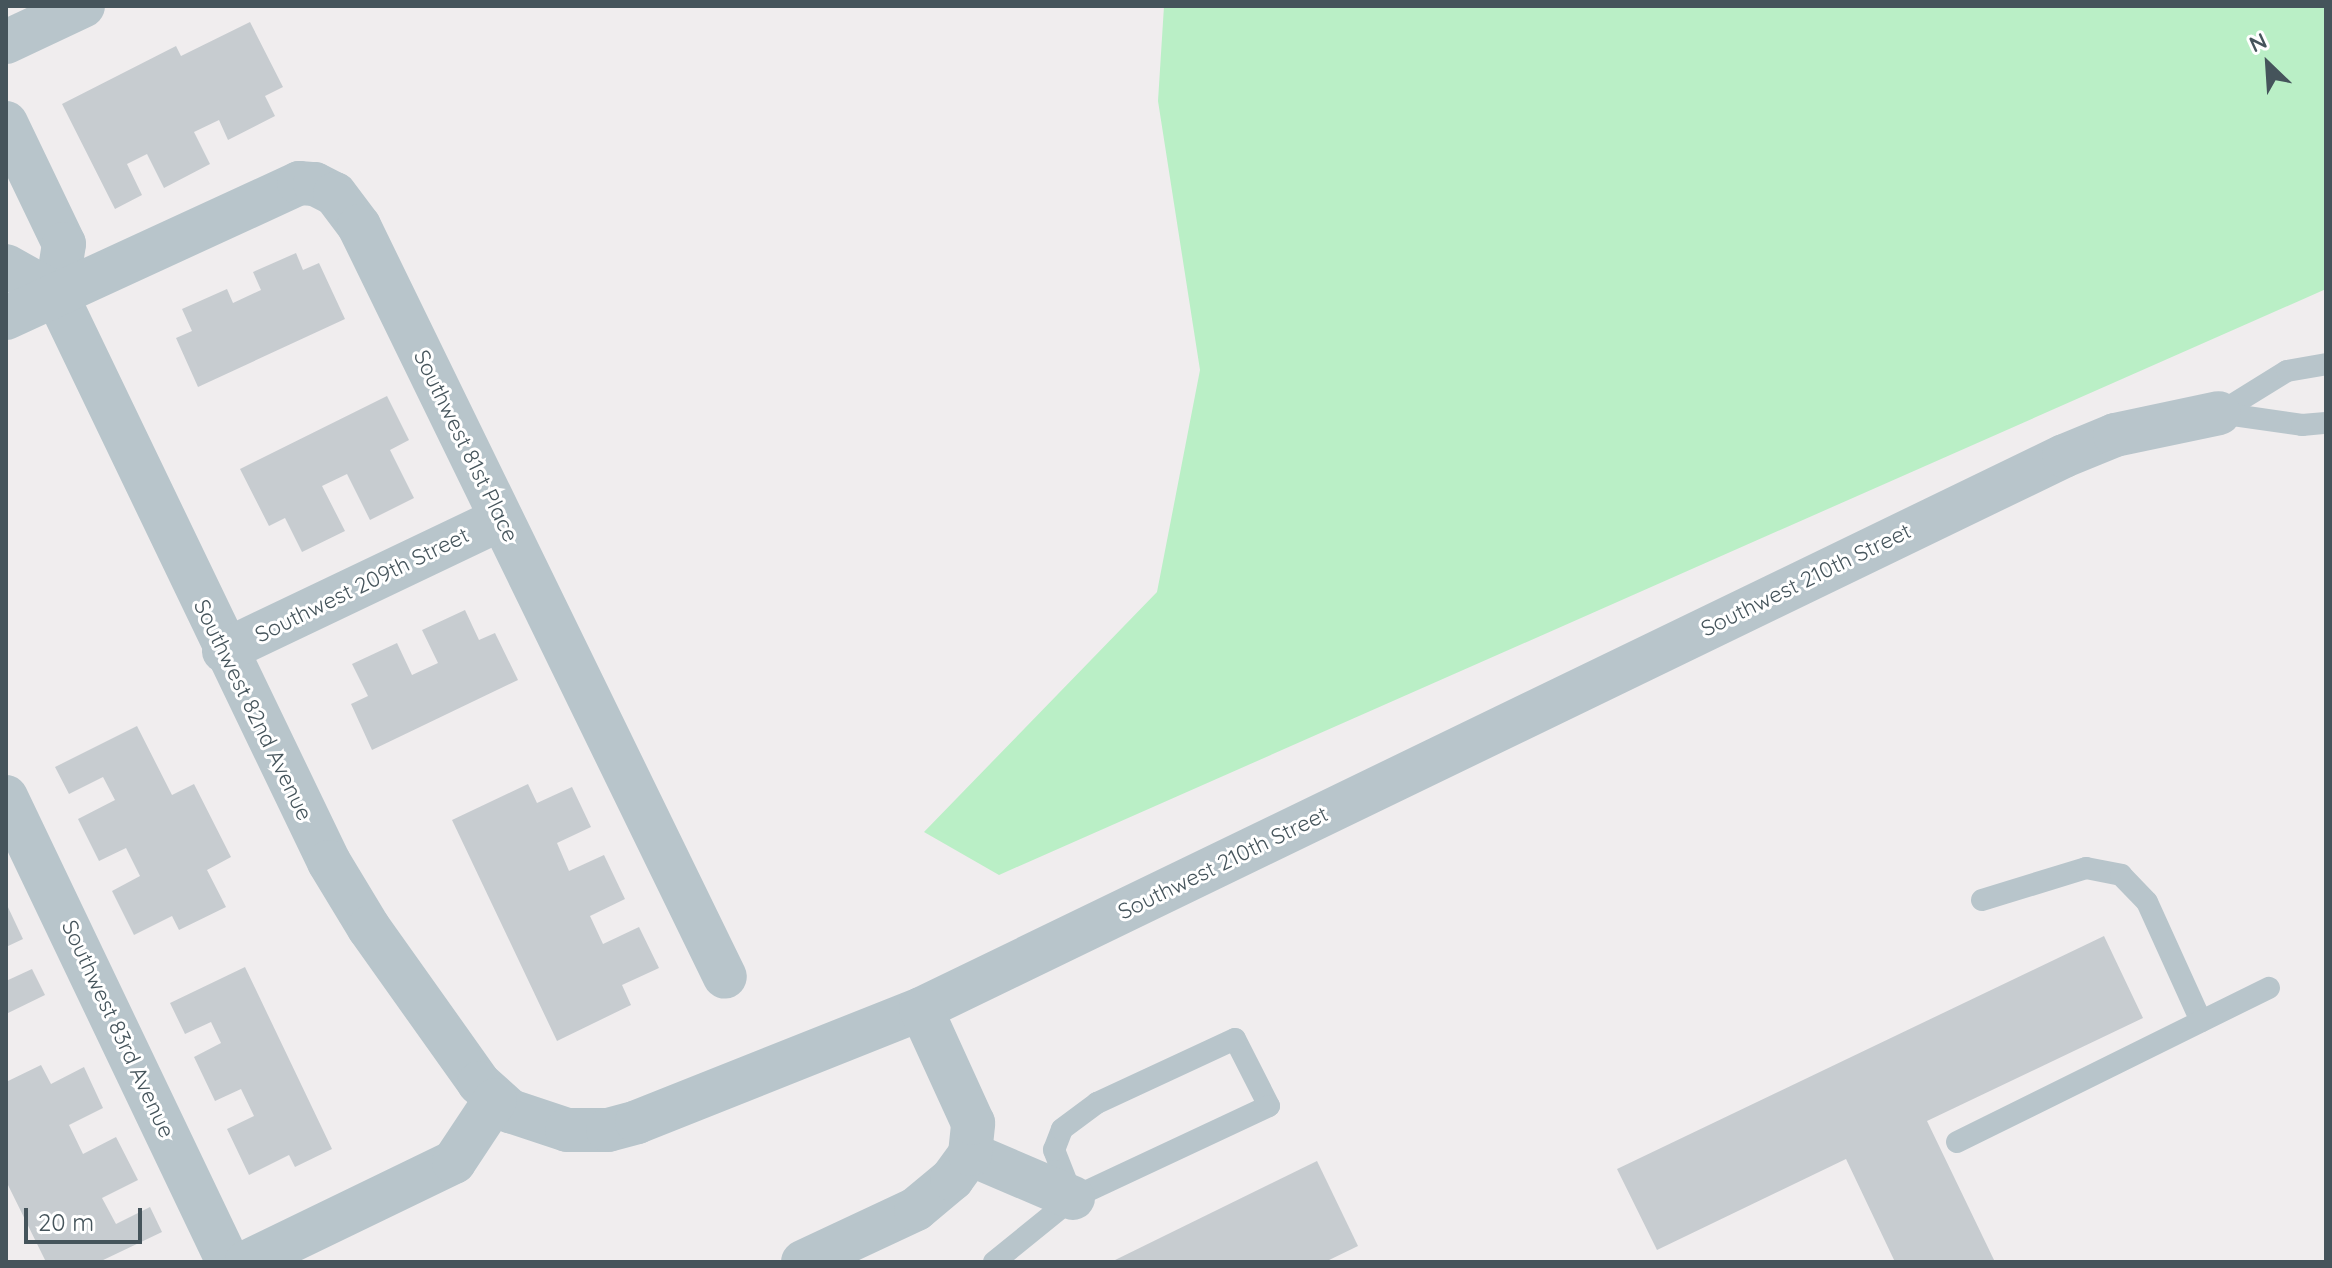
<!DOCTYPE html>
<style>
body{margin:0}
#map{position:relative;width:2332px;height:1268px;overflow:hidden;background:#f0edee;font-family:Quicksand,sans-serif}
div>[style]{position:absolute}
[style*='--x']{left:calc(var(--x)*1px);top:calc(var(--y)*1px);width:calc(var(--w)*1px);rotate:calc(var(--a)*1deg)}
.green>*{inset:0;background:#baefc6}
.building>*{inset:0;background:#c7ccd0}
.lane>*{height:22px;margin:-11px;padding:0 11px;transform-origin:11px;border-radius:11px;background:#b8c5cb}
.street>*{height:44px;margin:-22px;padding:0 22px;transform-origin:22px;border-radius:22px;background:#b8c5cb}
span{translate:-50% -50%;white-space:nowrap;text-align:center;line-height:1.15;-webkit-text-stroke:6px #fff;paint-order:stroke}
.street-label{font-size:22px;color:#45545b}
.frame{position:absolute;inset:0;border:8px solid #45545b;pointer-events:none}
.north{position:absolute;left:2228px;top:24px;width:80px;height:80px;-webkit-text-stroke:6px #fff;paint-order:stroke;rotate:335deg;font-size:22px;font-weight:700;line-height:32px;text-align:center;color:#45545b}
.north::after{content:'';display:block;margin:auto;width:28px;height:36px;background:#45545b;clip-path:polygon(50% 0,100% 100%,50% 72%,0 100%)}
.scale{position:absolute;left:24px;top:1208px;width:118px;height:36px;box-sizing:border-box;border:4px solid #45545b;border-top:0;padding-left:10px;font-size:24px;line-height:28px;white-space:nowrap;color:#45545b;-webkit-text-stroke:6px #fff;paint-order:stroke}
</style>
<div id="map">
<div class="green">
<i style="clip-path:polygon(1164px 6px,2326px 6px,2326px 289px,999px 875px,924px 832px,1157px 592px,1200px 370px,1158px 101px)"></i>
</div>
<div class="building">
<i style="clip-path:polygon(250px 22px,283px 87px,265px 96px,275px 116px,228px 140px,219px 120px,194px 132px,210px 164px,164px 188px,147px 154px,127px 164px,142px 195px,115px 209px,62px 104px,176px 46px,181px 56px)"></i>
<i style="clip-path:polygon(296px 253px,303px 270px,319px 263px,345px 319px,198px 387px,176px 338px,192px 331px,182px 309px,227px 289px,233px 303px,261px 290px,253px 272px)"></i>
<i style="clip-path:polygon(387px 396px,409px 440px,390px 450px,414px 498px,370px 520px,347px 474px,322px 486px,345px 531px,302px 552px,285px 518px,269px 526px,240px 469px)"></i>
<i style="clip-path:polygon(465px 610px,479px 640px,495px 633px,518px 680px,372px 750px,351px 704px,368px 696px,352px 664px,397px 643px,412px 675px,438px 663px,422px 630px)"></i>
<i style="clip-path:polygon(137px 726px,172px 795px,194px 784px,231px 857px,207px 870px,226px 907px,179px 930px,172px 916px,134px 935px,112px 891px,140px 876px,126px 848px,99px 861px,78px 819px,115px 800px,103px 777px,69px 794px,55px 767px)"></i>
<i style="clip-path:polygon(528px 784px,537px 803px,572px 787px,591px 827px,557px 843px,569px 871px,604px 855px,625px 899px,590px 916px,603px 944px,639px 927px,659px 968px,622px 985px,631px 1005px,557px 1041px,452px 820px)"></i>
<i style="clip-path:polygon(6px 903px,23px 939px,6px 947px)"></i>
<i style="clip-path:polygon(2104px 936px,2143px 1018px,1927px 1121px,1995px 1262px,1895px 1262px,1846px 1159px,1657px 1250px,1617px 1169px)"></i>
<i style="clip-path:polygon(245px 967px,332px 1149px,295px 1167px,289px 1155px,249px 1175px,227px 1129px,254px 1116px,241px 1089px,215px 1101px,194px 1057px,221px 1043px,211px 1022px,185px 1034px,170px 1003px)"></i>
<i style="clip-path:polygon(32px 969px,45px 995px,6px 1014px,6px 981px)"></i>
<i style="clip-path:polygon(41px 1065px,51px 1084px,84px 1067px,103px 1108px,69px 1125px,83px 1154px,116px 1137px,138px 1180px,102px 1198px,116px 1224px,150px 1207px,162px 1232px,99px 1262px,46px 1262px,6px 1181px,6px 1082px)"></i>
<i style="clip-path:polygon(1317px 1161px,1358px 1246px,1325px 1262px,1111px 1262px)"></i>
</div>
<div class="lane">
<i style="--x:2219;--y:413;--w:80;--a:-31.7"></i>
<i style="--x:2287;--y:371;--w:40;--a:-10"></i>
<i style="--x:2219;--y:413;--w:84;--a:8.2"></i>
<i style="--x:2302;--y:425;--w:24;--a:-5"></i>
<i style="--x:1982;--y:900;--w:109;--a:-17.1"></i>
<i style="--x:2086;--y:868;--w:36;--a:11"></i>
<i style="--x:2121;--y:875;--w:37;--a:46"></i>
<i style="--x:2147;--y:902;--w:131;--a:65.6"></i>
<i style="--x:1235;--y:1039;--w:75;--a:63.1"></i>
<i style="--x:1269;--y:1106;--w:217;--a:154.9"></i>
<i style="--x:1073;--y:1198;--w:52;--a:-111.6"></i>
<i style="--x:1054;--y:1150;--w:22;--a:-69"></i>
<i style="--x:1062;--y:1129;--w:44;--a:-36.6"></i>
<i style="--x:1097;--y:1103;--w:152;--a:-24.9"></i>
<i style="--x:1957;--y:1142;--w:348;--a:-26.3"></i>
<i style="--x:994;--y:1262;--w:102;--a:-39"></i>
</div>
<div class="street">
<i style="--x:6;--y:42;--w:85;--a:-25.1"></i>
<i style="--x:6;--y:123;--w:134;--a:64.4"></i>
<i style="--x:64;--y:244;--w:51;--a:99.1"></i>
<i style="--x:56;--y:294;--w:630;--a:64.33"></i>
<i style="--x:329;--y:862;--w:77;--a:58.8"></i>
<i style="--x:369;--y:928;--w:190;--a:54.6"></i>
<i style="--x:479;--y:1083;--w:42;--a:42.1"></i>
<i style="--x:510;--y:1111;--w:60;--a:18.4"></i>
<i style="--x:567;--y:1130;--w:41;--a:0"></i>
<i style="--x:608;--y:1130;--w:30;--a:-15"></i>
<i style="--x:637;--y:1122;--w:306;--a:-21.7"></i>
<i style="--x:921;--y:1009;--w:1270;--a:-25.82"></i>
<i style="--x:2064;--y:456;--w:55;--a:-22.4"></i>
<i style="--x:2115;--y:435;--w:106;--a:-11.9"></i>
<i style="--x:6;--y:266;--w:57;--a:29.2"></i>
<i style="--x:6;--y:318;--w:323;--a:-24.7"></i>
<i style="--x:299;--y:183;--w:16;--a:4"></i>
<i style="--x:315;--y:184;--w:22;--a:27"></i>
<i style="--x:335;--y:194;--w:40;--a:53"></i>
<i style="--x:359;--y:226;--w:835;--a:64.02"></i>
<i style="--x:224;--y:651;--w:307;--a:-25.5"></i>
<i style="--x:6;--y:797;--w:515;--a:64.48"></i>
<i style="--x:970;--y:1154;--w:112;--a:23.1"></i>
<i style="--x:247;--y:1262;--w:230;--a:-25.8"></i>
<i style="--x:454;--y:1162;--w:74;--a:-56.5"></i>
<i style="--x:803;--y:1262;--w:125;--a:-25.1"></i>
<i style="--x:916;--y:1209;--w:47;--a:-39.8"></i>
<i style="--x:952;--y:1179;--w:31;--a:-54"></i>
<i style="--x:970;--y:1154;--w:31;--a:-84"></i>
<i style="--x:973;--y:1123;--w:125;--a:-114.5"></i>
</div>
<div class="street-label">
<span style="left:466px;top:446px;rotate:64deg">Southwest 81st Place</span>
<span style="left:1806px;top:580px;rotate:-26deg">Southwest 210th Street</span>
<span style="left:362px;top:585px;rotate:-26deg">Southwest 209th Street</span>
<span style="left:253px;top:710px;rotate:64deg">Southwest 82nd Avenue</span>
<span style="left:1223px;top:863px;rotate:-26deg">Southwest 210th Street</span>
<span style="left:118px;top:1029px;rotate:65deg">Southwest 83rd Avenue</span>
</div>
<div class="frame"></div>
<div class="north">N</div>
<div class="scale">20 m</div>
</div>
